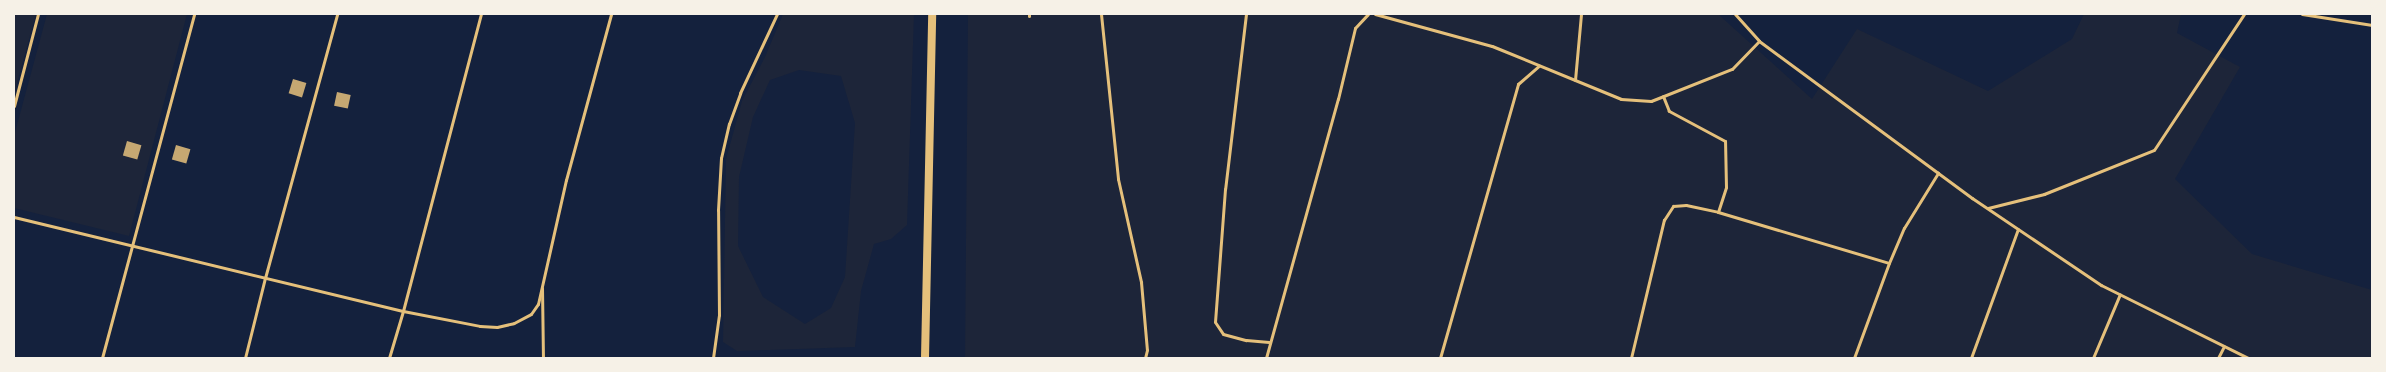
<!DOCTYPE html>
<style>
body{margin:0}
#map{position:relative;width:2386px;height:372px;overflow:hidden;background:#14213d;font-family:Montserrat,sans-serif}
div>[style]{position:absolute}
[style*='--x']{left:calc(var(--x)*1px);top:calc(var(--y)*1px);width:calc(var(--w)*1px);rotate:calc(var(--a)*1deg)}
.green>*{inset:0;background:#1d2539}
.building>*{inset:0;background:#c6a872;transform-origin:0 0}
.service>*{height:3px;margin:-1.5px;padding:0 1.5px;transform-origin:1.5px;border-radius:1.5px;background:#e5c07b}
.secondary>*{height:8px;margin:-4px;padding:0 4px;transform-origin:4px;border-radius:4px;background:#e5c07b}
span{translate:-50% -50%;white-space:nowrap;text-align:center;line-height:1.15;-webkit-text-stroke:4px #f6f1e7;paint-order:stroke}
.frame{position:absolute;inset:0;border:15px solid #f6f1e7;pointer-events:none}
</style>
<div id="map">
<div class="green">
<i style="clip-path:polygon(14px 14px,36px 14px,14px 94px)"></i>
<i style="clip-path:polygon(47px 14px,187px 14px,129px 236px,14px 208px,14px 136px)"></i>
<i style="clip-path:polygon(evenodd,783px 14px,914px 14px,907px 225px,891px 239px,874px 244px,861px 291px,855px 347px,737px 351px,723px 342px,726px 159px,742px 101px,765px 57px,783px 14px,799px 70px,841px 76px,855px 123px,845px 277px,831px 308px,805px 324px,763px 297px,738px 246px,739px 177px,753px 117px,770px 80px,799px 70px)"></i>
<i style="clip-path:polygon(968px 14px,1718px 14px,1812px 99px,1857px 29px,1988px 91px,2072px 39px,2084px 14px,2181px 14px,2177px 33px,2240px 67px,2175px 179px,2252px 254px,2372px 290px,2372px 358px,965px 358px)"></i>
</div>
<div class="building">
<i style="left:293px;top:79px;width:14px;height:15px;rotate:17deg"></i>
<i style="left:337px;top:92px;width:14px;height:14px;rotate:12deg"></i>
<i style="left:127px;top:141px;width:15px;height:15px;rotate:16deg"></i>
<i style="left:176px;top:145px;width:15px;height:15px;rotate:16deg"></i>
</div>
<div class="service">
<i style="--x:1029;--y:14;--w:2;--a:90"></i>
<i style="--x:1101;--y:14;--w:166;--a:84.1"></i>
<i style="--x:1118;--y:179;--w:106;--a:77.4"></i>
<i style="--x:1141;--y:282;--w:68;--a:85"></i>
<i style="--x:1147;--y:350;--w:8;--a:104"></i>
<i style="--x:1246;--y:14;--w:176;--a:96.8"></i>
<i style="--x:1225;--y:189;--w:133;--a:94.3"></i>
<i style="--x:1215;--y:322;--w:14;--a:56"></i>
<i style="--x:1223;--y:334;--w:24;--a:15"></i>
<i style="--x:1246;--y:340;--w:23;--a:5"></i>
<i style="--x:1375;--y:14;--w:121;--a:15.3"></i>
<i style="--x:1492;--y:46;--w:139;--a:22.3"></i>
<i style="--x:1621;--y:99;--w:30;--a:4"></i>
<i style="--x:1651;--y:101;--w:87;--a:-21.6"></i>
<i style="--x:1732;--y:69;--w:39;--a:-46"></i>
<i style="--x:1735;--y:14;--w:36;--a:48"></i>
<i style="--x:1759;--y:41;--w:265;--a:36.4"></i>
<i style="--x:1972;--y:198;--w:156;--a:34"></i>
<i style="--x:2101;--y:285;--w:164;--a:26.4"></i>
<i style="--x:2302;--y:14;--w:71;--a:8.9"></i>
<i style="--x:1575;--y:80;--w:66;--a:-84.8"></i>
<i style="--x:14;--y:106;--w:95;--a:-75.4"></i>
<i style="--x:1988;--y:208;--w:58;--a:-14"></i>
<i style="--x:2044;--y:194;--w:118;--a:-21.8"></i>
<i style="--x:2154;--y:150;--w:163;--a:-56.5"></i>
<i style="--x:1718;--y:212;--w:178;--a:16.6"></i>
<i style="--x:1889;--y:263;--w:38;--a:-67"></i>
<i style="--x:1904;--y:228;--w:65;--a:-58.3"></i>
<i style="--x:14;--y:217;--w:400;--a:13.6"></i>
<i style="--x:403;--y:311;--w:78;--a:11"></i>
<i style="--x:480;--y:326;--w:17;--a:3"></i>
<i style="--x:497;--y:327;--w:17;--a:-13"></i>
<i style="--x:514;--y:323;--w:19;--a:-28"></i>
<i style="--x:531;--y:314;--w:12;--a:-55"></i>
<i style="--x:538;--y:304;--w:127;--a:-77.3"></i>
<i style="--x:566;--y:180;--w:172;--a:-74.8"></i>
<i style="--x:542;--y:288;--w:70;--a:89.2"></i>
<i style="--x:102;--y:358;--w:356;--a:-75"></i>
<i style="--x:245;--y:358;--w:82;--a:-76"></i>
<i style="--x:265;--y:278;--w:274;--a:-74.7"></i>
<i style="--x:389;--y:358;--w:49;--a:-73.4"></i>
<i style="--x:403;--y:311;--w:307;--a:-75.3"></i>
<i style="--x:713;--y:358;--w:43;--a:-82.1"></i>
<i style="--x:719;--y:315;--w:105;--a:-90.5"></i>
<i style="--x:718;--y:210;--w:52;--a:-86.7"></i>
<i style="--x:721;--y:158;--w:35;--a:-77"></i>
<i style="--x:729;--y:124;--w:33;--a:-70"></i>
<i style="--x:740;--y:93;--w:87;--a:-64.9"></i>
<i style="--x:1266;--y:358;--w:269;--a:-74.5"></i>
<i style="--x:1338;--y:99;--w:73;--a:-76.5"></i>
<i style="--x:1355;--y:28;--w:19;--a:-47"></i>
<i style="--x:1440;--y:358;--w:285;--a:-74.1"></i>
<i style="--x:1518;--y:84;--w:28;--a:-41"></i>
<i style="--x:1631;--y:358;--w:142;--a:-76.6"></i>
<i style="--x:1664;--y:220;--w:17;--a:-57"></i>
<i style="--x:1673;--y:206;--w:13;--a:-4"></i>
<i style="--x:1686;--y:205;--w:33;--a:12"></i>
<i style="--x:1718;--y:212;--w:26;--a:-72"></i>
<i style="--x:1726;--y:187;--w:46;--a:-91.2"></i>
<i style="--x:1725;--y:141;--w:64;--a:-151.8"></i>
<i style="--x:1669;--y:111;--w:16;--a:-112"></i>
<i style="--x:1854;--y:358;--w:101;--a:-69.8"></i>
<i style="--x:1971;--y:358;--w:137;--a:-70"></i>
<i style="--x:2093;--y:358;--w:69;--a:-67.1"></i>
<i style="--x:2218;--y:358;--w:13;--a:-63"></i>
</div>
<div class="secondary">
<i style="--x:925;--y:358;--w:344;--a:-88.8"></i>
</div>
<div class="frame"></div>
</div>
